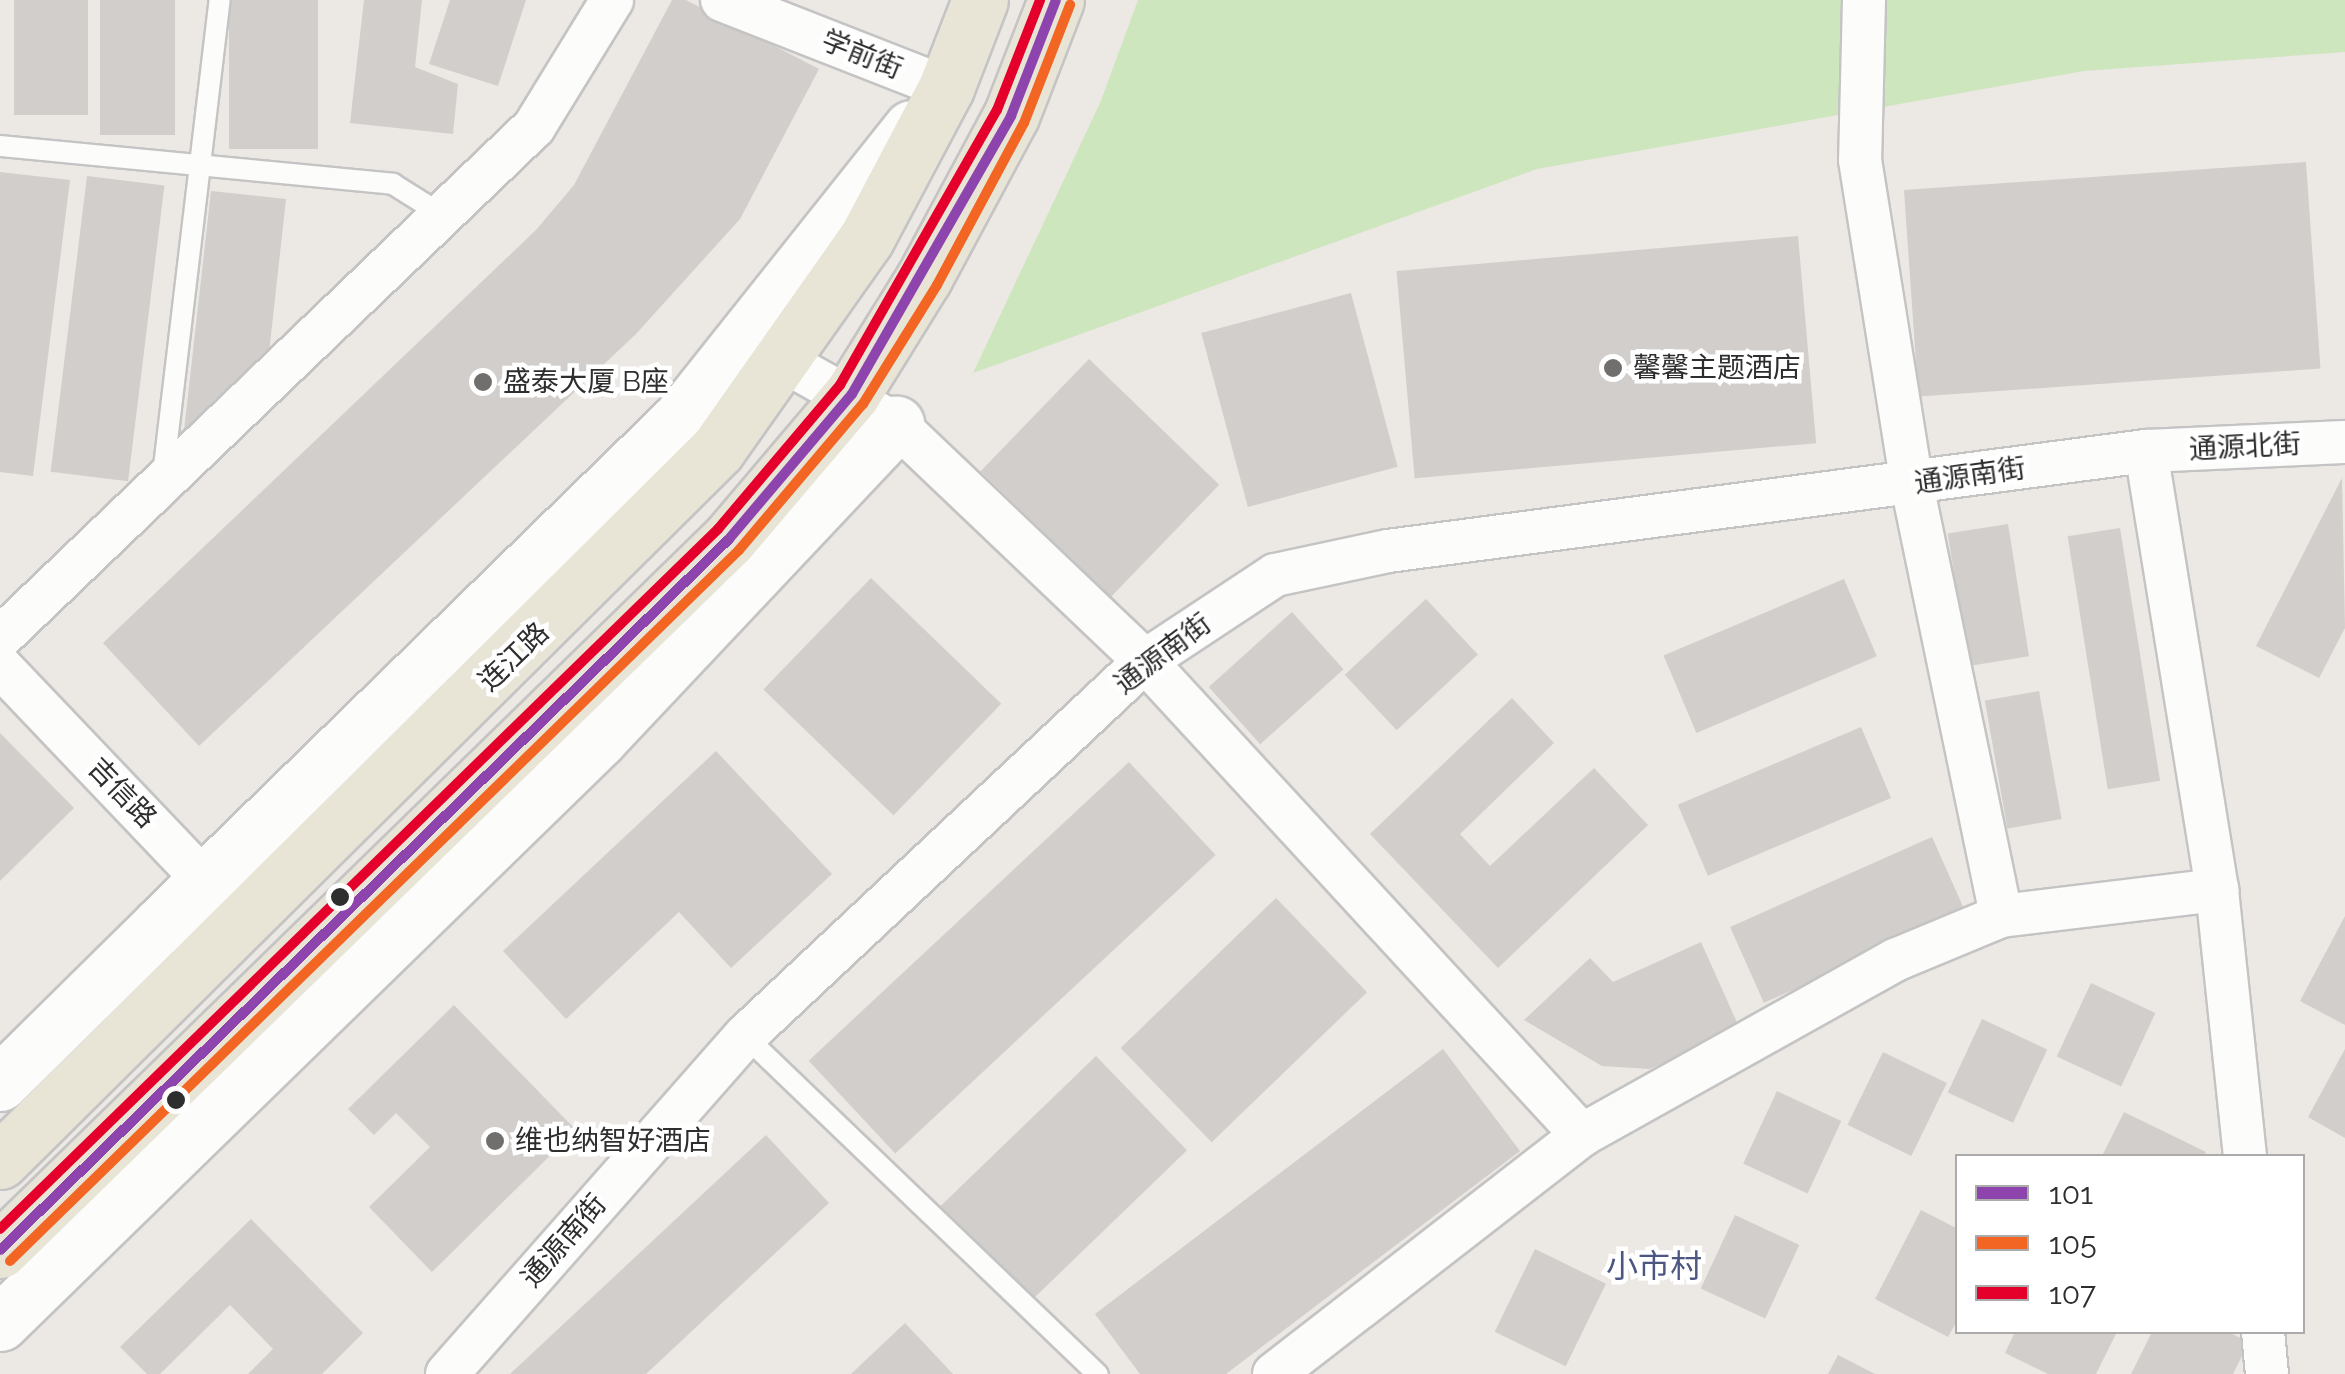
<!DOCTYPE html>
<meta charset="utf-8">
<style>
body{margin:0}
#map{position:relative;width:2345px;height:1374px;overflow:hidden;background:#ece8e4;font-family:Raleway,"Noto Sans SC",sans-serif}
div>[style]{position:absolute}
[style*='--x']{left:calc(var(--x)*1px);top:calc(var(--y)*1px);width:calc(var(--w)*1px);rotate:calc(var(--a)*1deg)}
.green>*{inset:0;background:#cee6be}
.building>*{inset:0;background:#d1cecb;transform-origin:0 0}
.roads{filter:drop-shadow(2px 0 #c5c4c5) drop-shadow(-2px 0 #c5c4c5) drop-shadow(0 2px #c5c4c5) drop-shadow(0 -2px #c5c4c5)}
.lane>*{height:20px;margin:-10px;padding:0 10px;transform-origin:10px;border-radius:10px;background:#fcfcfb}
.street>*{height:42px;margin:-21px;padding:0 21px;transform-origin:21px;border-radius:21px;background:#fcfcfb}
.secondary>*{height:55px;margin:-27.5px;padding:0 27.5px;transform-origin:27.5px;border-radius:27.5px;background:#fcfcfb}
.primary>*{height:55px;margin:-27.5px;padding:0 27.5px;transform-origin:27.5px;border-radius:27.5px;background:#e8e4d6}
.bus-1>*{height:10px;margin:-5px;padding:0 5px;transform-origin:5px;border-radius:5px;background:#8e44ad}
.bus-2>*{height:10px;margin:-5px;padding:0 5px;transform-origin:5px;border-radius:5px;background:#f26522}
.bus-3>*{height:10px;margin:-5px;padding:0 5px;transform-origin:5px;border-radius:5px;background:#e4002b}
.dots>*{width:28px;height:28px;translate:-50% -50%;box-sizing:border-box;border:5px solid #fff;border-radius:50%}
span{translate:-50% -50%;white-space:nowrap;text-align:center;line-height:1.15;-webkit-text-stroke:9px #fff;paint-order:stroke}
.street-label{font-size:28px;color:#2e2e2e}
.poi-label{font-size:28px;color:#2e2e2e}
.left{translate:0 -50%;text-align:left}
.quarter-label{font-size:32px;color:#4d5680}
.legend{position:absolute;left:1955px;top:1154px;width:350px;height:180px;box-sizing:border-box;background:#fff;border:2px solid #ababab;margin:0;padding:12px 18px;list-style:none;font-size:30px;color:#2e2e2e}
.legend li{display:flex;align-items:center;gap:20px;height:50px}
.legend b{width:50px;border:2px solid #ababab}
</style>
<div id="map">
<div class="green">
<i style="clip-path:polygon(1138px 0,2345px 0,2345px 52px,2084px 71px,1537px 169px,973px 373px,1100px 103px)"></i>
</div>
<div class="building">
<i style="left:14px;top:0;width:74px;height:115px"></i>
<i style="left:100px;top:0;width:75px;height:135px"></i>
<i style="left:229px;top:0;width:89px;height:149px"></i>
<i style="clip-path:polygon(364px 0,422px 0,415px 67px,458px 84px,453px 134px,350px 123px)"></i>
<i style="clip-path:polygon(450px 0,526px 0,498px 86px,429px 64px)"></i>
<i style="clip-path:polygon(672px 0,686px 0,819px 69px,740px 219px,636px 334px,199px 746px,103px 643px,536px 230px,574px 185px)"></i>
<i style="left:2306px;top:162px;width:207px;height:403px;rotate:86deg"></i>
<i style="clip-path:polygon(0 172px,70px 180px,33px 476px,0 472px)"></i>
<i style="left:87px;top:176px;width:78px;height:298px;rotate:7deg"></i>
<i style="clip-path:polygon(211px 191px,286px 199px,268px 362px,184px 431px)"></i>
<i style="left:1798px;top:236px;width:208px;height:403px;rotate:85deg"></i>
<i style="left:1351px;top:293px;width:180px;height:155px;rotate:75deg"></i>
<i style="left:1089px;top:359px;width:181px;height:156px;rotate:44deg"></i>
<i style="clip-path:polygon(2342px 478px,2345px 628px,2319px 678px,2256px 646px)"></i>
<i style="left:2008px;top:524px;width:134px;height:61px;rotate:81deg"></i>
<i style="left:2120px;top:528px;width:256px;height:53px;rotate:81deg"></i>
<i style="left:871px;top:578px;width:181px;height:155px;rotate:44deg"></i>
<i style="left:1844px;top:579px;width:84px;height:196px;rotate:67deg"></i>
<i style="left:1426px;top:599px;width:76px;height:111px;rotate:47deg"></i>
<i style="left:1292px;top:612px;width:77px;height:112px;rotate:48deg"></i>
<i style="left:2039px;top:691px;width:130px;height:55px;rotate:80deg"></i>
<i style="clip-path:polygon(1512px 698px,1554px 743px,1460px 834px,1490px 866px,1594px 768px,1648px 825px,1498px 968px,1370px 834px)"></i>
<i style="left:1861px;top:727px;width:77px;height:199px;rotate:67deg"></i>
<i style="clip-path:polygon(0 733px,74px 808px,0 881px)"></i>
<i style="clip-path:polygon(716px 751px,832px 874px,731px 968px,679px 912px,566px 1019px,503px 951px)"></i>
<i style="left:1129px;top:762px;width:127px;height:438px;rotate:47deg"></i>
<i style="left:1932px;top:837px;width:83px;height:221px;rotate:66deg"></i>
<i style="left:1276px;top:898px;width:131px;height:216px;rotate:46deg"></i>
<i style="clip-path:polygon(2345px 916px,2345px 1025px,2300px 1001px)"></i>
<i style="clip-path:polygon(1701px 942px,1739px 1027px,1650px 1069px,1602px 1066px,1524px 1020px,1590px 958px,1613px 982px)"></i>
<i style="left:2091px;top:983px;width:71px;height:81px;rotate:25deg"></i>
<i style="clip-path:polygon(454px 1005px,576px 1130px,432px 1272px,369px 1207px,430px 1147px,396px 1113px,374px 1135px,348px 1109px)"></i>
<i style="left:1982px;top:1019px;width:72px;height:81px;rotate:25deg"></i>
<i style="clip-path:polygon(1443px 1049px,1520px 1151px,1226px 1374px,1140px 1374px,1095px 1314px)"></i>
<i style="clip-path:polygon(2345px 1049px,2345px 1138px,2308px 1117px)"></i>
<i style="left:1883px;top:1052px;width:71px;height:81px;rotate:26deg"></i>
<i style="left:1096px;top:1056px;width:131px;height:217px;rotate:46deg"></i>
<i style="left:1777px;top:1091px;width:71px;height:80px;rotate:25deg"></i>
<i style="clip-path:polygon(2124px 1112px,2206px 1152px,2204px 1156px,2102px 1156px)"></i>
<i style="clip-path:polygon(766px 1135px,829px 1203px,646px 1374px,510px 1374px)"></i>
<i style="clip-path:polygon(1921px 1210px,1958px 1229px,1958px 1319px,1948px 1337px,1875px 1299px)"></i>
<i style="left:1735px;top:1215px;width:71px;height:81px;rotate:25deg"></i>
<i style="clip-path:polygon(251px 1219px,363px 1333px,322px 1374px,248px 1374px,273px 1349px,230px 1305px,160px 1374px,147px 1374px,120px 1347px)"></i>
<i style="left:1535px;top:1249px;width:79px;height:92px;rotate:26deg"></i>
<i style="clip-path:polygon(905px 1323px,953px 1374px,851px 1374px)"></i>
<i style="clip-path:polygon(2015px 1332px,2117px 1332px,2096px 1374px,2048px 1374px,2005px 1353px)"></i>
<i style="clip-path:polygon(2152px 1332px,2228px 1332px,2249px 1342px,2233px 1374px,2131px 1374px)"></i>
<i style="clip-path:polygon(1838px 1355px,1875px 1374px,1828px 1374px)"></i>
</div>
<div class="roads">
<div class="lane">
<i style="--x:0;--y:146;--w:395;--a:5.5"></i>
<i style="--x:393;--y:184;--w:60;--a:32.1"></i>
<i style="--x:163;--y:475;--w:478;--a:-83.2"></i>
<i style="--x:745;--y:1036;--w:489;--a:43.8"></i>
</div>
<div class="street">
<i style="--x:722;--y:0;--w:241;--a:21.4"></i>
<i style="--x:1864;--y:0;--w:160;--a:91.4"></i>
<i style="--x:1860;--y:160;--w:329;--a:80.9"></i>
<i style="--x:1912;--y:485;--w:440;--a:78.3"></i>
<i style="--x:785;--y:362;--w:127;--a:29.2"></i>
<i style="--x:896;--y:424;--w:344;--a:43.6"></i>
<i style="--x:1145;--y:661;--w:645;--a:47.33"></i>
<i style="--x:2146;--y:451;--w:445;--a:80.8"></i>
<i style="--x:2217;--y:890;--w:267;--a:84"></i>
<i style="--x:0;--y:638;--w:739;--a:-43.74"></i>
<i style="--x:534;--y:127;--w:149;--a:-58.4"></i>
<i style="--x:0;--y:666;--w:325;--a:46.4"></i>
<i style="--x:2263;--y:1332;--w:42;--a:84.6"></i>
<i style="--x:447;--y:1374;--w:451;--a:-48.6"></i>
<i style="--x:745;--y:1036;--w:548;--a:-43.15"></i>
<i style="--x:1145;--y:661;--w:156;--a:-33.5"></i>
<i style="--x:1275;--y:575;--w:116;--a:-12"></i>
<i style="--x:1388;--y:551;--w:765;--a:-7.52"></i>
<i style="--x:2146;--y:451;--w:199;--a:-2.6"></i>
<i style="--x:1274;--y:1374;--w:390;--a:-37.8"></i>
<i style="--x:1582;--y:1135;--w:359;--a:-29.2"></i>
<i style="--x:1895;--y:960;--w:115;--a:-22.5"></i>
<i style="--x:2001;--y:916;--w:218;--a:-6.9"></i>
</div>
<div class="secondary">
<i style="--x:160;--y:925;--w:723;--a:-44.22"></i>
<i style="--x:678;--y:421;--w:374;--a:-51.5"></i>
<i style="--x:0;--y:1083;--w:225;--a:-44.6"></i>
<i style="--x:160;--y:925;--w:39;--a:-3"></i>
<i style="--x:0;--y:1323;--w:838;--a:-44.27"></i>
<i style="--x:600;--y:738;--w:432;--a:-46.7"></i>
</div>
<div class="primary">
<i style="--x:0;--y:1161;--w:1010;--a:-44.76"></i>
<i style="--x:717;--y:450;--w:258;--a:-54.8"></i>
<i style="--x:866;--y:239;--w:171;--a:-62.1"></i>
<i style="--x:946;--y:88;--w:94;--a:-68.9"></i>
<i style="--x:0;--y:1250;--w:1018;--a:-44.28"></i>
<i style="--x:729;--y:539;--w:190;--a:-49.7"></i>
<i style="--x:852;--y:394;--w:137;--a:-58.2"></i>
<i style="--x:924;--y:278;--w:184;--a:-61.8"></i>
<i style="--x:1011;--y:116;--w:124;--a:-68.8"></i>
</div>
</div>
<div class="bus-1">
<i style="--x:0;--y:1250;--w:1018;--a:-44.28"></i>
<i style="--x:729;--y:539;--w:190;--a:-49.7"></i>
<i style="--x:852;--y:394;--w:320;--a:-60.2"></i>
<i style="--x:1011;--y:116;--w:124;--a:-68.8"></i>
</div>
<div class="bus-2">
<i style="--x:10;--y:1261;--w:1018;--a:-44.28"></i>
<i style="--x:739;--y:550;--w:192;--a:-49.7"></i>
<i style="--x:863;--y:404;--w:140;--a:-58.1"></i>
<i style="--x:937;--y:285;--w:184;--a:-61.8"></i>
<i style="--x:1024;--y:123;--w:127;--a:-68.7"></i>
</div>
<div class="bus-3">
<i style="--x:0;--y:1229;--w:1003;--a:-44.27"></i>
<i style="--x:718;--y:529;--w:189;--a:-49.7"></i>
<i style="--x:840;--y:385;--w:317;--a:-60.3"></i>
<i style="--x:997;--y:110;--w:118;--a:-68.6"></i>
</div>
<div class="dots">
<i style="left:1613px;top:368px;background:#706f6e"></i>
<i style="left:483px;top:382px;background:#706f6e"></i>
<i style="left:340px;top:897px;background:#2e2e2e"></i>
<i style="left:176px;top:1100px;background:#2e2e2e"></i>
<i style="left:495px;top:1141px;background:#706f6e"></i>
</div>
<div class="street-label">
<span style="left:862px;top:55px;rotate:22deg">学前街</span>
<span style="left:2245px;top:447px;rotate:-3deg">通源北街</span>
<span style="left:1970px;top:476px;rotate:-8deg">通源南街</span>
<span style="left:1163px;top:654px;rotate:-37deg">通源南街</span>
<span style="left:514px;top:657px;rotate:-44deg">连江路</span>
<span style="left:122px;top:793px;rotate:46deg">吉信路</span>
<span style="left:564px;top:1241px;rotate:-49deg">通源南街</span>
</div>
<div class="poi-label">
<span class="left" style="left:1633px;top:368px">馨馨主题酒店</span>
<span class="left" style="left:503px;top:382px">盛泰大厦 B座</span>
<span class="left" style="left:515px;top:1141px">维也纳智好酒店</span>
</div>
<div class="quarter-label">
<span style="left:1654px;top:1266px">小市村</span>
</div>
<ul class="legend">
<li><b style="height:12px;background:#8e44ad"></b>101</li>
<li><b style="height:12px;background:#f26522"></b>105</li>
<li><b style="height:12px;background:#e4002b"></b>107</li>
</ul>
</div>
